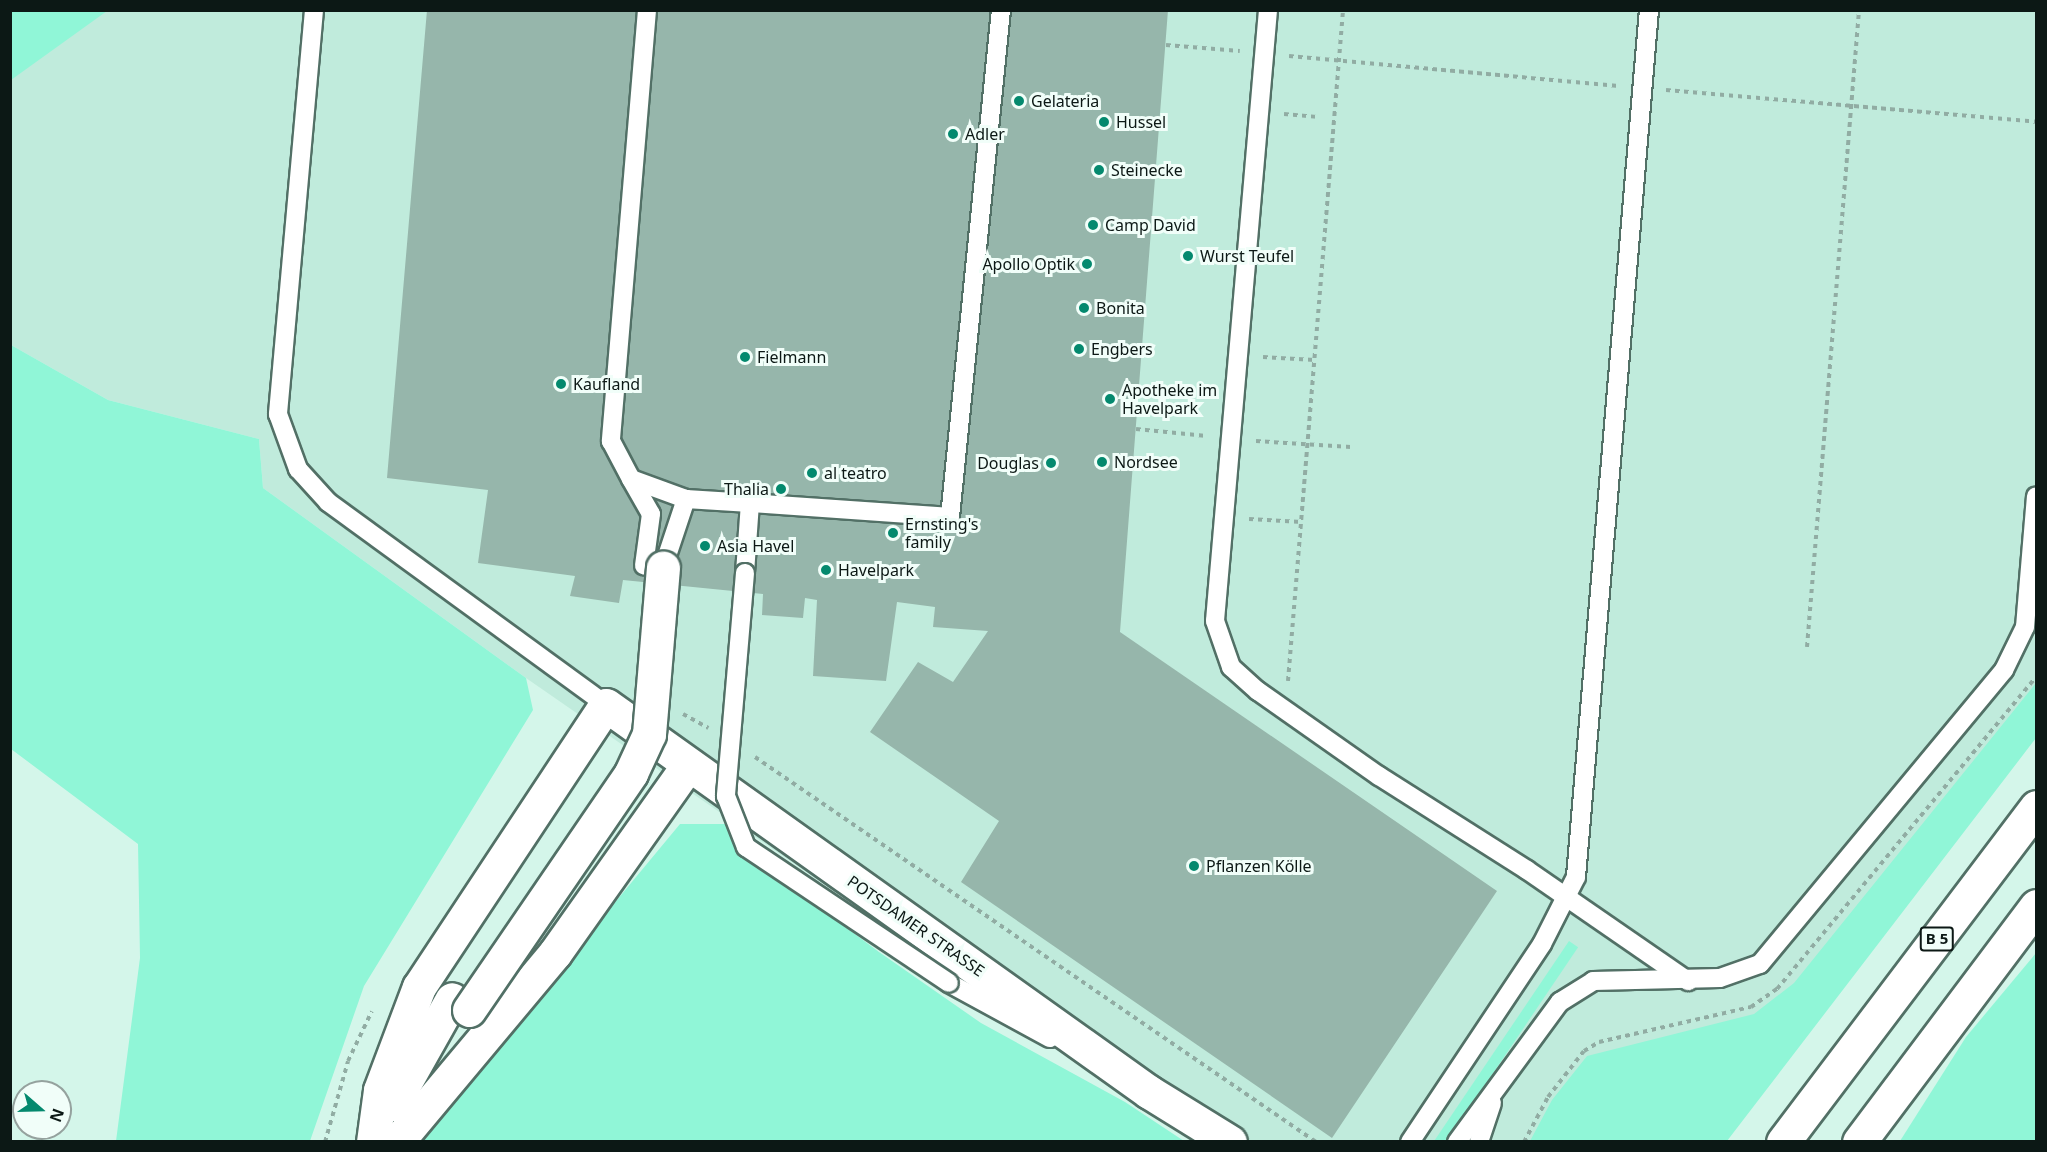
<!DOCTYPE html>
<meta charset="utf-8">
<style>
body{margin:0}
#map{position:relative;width:2047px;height:1152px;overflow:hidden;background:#d4f6ea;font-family:"Noto Sans",sans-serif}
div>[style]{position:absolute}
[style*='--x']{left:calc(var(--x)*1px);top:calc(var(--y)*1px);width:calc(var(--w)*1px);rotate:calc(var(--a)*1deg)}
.built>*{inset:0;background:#c0ebdc}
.green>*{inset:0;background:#90f6d7;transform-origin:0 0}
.building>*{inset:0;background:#96b6ab}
.path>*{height:4px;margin-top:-2px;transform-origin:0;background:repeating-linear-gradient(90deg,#91aca3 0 4.5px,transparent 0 9px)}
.roads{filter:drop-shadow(2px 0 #527066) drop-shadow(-2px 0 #527066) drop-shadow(0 2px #527066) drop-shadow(0 -2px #527066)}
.service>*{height:18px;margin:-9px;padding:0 9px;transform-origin:9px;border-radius:9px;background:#fff}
.tertiary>*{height:33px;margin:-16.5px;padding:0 16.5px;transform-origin:16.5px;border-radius:16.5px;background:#fff}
.trunk>*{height:33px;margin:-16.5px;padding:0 16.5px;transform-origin:16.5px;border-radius:16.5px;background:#fff}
.bridges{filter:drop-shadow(2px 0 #527066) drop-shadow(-2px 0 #527066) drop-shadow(0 2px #527066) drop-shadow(0 -2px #527066)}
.service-bridge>*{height:18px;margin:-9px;padding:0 9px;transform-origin:9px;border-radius:9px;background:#fff}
.trunk-bridge>*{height:33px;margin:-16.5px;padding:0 16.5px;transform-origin:16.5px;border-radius:16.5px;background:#fff}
.dots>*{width:16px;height:16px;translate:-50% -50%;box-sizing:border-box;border:3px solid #f1fef9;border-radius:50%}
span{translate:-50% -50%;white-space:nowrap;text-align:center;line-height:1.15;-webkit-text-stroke:6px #f1fef9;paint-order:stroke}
.shield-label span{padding:2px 4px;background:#f1fef9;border:2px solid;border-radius:4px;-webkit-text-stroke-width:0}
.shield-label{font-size:15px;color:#0c1815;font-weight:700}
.poi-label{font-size:16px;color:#0c1815}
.left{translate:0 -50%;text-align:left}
.right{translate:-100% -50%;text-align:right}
.street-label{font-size:16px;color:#0c1815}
.frame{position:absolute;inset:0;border:12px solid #0c1815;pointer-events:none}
.north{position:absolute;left:12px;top:1080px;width:60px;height:60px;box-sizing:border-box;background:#f1fef9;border:2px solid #95a29e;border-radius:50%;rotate:110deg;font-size:16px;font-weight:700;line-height:24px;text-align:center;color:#0c1815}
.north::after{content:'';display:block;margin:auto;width:21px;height:27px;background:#04896e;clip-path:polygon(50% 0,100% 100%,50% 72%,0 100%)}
</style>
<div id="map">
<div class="built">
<i style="clip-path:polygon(98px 11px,2036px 11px,2036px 697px,1711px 1141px,1194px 1141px,526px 678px,263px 488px,259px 439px,108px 400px,11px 345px,11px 79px)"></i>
</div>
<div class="green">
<i style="clip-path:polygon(11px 10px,107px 10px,107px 11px,11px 80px)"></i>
<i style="clip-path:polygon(11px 345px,108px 400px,259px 439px,263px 488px,526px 678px,533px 710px,364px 986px,310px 1141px,116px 1141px,140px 958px,138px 844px,11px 749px)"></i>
<i style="clip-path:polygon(2036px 683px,2036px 738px,1727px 1141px,1530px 1141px,1552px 1100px,1587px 1056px,1754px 1014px,1794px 983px)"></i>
<i style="clip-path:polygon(680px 824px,727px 824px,745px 852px,879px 952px,981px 1023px,1125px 1102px,1184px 1141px,421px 1142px,427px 1129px)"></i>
<i style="left:1569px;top:941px;width:11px;height:243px;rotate:34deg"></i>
<i style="clip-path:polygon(2036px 953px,2036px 1141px,1900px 1141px,1966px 1037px)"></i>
</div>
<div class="building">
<i style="clip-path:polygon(427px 10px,1168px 10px,1120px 632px,1497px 891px,1332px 1138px,961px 882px,999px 821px,870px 732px,918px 662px,953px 682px,988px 631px,933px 627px,935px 607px,897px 602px,886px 681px,813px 676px,817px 600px,805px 598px,803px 618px,762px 615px,763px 594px,623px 580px,619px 603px,570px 596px,575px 576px,478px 563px,488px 490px,387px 478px)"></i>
</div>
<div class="path">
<i style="--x:1166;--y:45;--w:74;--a:4.6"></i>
<i style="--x:1289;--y:56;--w:331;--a:5.2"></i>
<i style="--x:1666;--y:90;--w:371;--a:4.9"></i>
<i style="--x:1284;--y:114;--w:33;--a:5"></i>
<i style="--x:1263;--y:357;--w:52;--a:3.3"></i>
<i style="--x:1136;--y:429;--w:71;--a:5.6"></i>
<i style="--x:1256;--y:441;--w:95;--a:3.6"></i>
<i style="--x:1249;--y:519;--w:53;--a:3.2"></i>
<i style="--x:1807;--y:647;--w:639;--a:-85.33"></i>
<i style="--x:1288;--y:681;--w:673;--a:-85.31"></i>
<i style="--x:683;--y:714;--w:29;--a:29"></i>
<i style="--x:755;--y:757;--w:680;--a:34.46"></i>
<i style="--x:325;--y:1142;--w:84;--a:-74.1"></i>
<i style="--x:348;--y:1061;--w:55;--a:-64.4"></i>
<i style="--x:1524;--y:1142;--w:51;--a:-61.9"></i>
<i style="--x:1548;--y:1097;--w:58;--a:-52"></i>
<i style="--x:1584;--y:1051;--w:17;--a:-31"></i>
<i style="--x:1599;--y:1042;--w:156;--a:-13"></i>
<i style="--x:1751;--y:1007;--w:32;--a:-35"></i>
<i style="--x:1777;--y:989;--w:405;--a:-50.3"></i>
</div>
<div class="roads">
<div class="service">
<i style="--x:314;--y:10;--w:406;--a:95.1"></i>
<i style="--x:278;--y:414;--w:59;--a:70"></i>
<i style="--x:298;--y:469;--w:45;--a:47.7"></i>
<i style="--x:328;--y:502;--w:344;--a:36.1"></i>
<i style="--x:647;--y:10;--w:433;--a:94.8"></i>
<i style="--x:611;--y:441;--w:43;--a:62.2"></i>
<i style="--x:631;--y:479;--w:59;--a:20"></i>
<i style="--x:686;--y:499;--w:64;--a:3.6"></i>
<i style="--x:750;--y:503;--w:70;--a:94.1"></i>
<i style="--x:1268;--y:10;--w:613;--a:94.96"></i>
<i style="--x:1215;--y:621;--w:49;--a:70.8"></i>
<i style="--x:1231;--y:667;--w:36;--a:42"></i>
<i style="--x:1258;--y:691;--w:148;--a:35.1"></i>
<i style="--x:1379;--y:776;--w:175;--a:32.4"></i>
<i style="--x:1527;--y:870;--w:196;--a:34.6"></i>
<i style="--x:631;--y:479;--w:40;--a:60.3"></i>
<i style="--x:651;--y:514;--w:52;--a:97.7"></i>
<i style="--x:750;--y:503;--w:200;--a:4"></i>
<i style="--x:950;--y:517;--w:510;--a:-84.26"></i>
<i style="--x:663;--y:568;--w:73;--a:-71.6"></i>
<i style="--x:949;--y:983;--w:115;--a:28.6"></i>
<i style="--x:1410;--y:1142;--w:238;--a:-56.3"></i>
<i style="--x:1542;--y:944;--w:75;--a:-63.1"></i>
<i style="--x:1576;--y:877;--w:870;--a:-85.19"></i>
<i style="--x:1457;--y:1142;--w:174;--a:-53.7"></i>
<i style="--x:1560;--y:1002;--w:39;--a:-32"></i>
<i style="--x:1593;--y:981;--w:127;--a:-1.4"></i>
<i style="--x:1720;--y:978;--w:42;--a:-19.3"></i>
<i style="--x:1760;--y:964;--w:382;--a:-50.3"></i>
<i style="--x:2004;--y:670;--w:48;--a:-64"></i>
<i style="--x:2025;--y:627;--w:131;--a:-85.2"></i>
<i style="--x:1479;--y:1142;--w:41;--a:-71.6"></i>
</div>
<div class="tertiary">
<i style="--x:606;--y:705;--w:667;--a:35.48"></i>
<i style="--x:1149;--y:1092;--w:95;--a:31.7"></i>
</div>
<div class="trunk">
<i style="--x:393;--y:1104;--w:120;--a:-60.7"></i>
<i style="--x:373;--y:1142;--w:52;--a:-82.3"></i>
<i style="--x:380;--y:1090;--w:110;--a:-69.3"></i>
<i style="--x:419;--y:987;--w:338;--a:-56.5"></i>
<i style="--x:397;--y:1142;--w:246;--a:-50.1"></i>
<i style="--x:555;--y:953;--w:230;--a:-54.7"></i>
<i style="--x:1783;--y:1142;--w:420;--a:-52.9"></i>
<i style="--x:1859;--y:1142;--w:295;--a:-53.1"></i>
</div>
</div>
<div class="bridges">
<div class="service-bridge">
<i style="--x:745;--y:573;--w:224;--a:94.9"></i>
<i style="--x:726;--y:796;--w:55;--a:68.6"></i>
<i style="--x:746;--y:847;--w:244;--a:33.8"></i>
</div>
<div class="trunk-bridge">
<i style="--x:469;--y:1010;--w:287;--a:-55.6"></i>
<i style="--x:631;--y:773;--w:43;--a:-65.2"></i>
<i style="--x:649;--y:734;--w:167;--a:-85.2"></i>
</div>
</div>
<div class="dots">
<i style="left:1019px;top:101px;background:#04896e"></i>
<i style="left:1104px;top:122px;background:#04896e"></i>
<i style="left:953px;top:134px;background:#04896e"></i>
<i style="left:1099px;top:170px;background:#04896e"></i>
<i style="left:1093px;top:225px;background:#04896e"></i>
<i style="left:1188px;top:256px;background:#04896e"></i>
<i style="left:1087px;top:264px;background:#04896e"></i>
<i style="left:1084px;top:308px;background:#04896e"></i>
<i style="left:1079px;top:349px;background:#04896e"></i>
<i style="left:745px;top:357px;background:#04896e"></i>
<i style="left:561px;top:384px;background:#04896e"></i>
<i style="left:1110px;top:399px;background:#04896e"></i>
<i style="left:1102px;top:462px;background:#04896e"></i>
<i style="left:1051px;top:463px;background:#04896e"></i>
<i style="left:812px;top:473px;background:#04896e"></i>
<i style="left:781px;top:489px;background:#04896e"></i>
<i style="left:893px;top:533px;background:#04896e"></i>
<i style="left:705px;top:546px;background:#04896e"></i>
<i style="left:826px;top:570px;background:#04896e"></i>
<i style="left:1194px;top:866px;background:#04896e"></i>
</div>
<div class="shield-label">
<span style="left:1937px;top:939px">B 5</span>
</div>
<div class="poi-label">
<span class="left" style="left:1031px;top:101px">Gelateria</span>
<span class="left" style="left:1116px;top:122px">Hussel</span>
<span class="left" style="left:965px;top:134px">Adler</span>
<span class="left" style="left:1111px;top:170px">Steinecke</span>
<span class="left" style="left:1105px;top:225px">Camp David</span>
<span class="left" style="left:1200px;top:256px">Wurst Teufel</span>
<span class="right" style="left:1075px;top:264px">Apollo Optik</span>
<span class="left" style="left:1096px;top:308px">Bonita</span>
<span class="left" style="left:1091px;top:349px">Engbers</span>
<span class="left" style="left:757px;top:357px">Fielmann</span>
<span class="left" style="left:573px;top:384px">Kaufland</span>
<span class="left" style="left:1122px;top:399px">Apotheke im<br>Havelpark</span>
<span class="left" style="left:1114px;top:462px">Nordsee</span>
<span class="right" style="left:1039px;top:463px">Douglas</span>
<span class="left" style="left:824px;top:473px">al teatro</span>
<span class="right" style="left:769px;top:489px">Thalia</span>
<span class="left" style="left:905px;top:533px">Ernsting's<br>family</span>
<span class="left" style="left:717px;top:546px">Asia Havel</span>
<span class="left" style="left:838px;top:570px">Havelpark</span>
<span class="left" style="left:1206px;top:866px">Pflanzen Kölle</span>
</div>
<div class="street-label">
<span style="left:916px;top:926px;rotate:35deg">POTSDAMER STRASSE</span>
</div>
<div class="frame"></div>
<div class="north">N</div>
</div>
